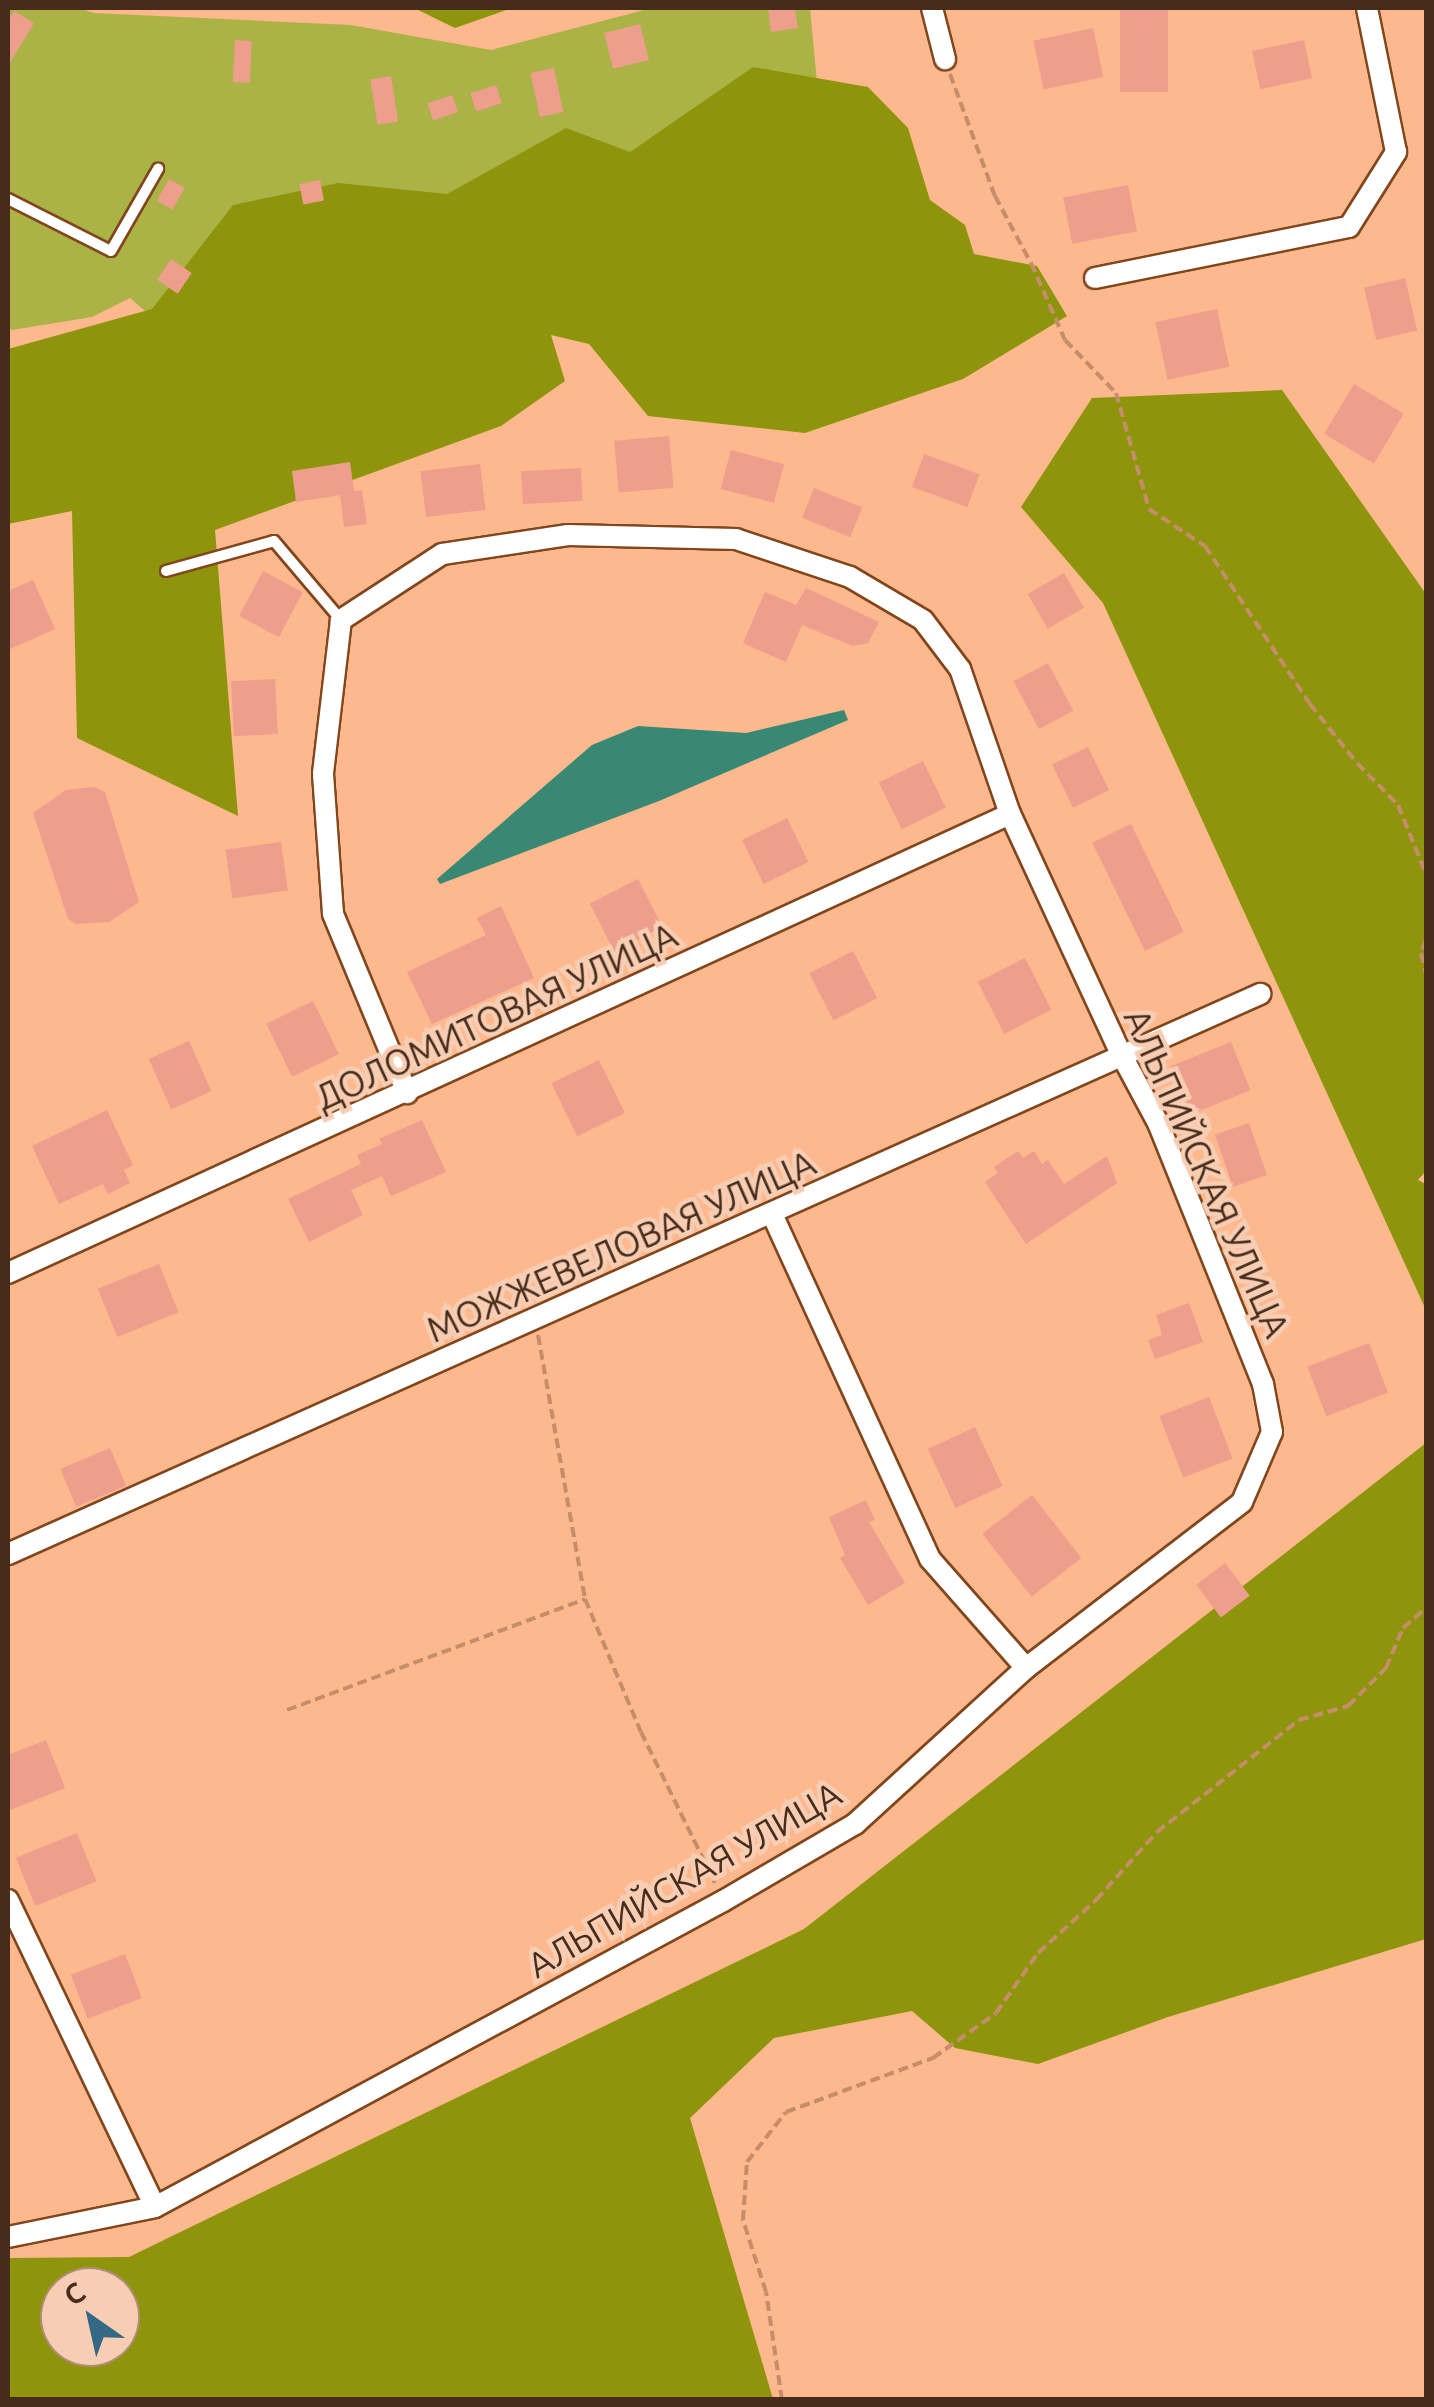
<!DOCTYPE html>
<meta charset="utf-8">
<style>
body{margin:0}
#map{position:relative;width:1434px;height:2407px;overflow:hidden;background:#fdb88d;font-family:Ubuntu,sans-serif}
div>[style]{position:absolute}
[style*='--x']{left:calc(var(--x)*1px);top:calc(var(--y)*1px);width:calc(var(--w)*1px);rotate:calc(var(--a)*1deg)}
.green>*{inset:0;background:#acb346}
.forest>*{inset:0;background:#8e940b}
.water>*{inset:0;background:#398873}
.building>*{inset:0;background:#ed9e8d;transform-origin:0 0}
.path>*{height:4px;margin-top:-2px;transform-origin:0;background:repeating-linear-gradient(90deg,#c58d6a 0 10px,transparent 0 15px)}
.roads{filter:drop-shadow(2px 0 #81461c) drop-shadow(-2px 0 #81461c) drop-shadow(0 2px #81461c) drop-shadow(0 -2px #81461c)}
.lane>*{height:10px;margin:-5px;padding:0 5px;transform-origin:5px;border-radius:5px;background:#fff}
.street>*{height:20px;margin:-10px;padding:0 10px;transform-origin:10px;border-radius:10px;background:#fff}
span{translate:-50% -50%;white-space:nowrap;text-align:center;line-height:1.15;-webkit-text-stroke:9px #f7cdb3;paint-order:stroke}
.street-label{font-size:35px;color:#472c1b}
.frame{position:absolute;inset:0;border:10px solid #472c1b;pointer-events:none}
.north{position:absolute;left:40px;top:2267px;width:100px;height:100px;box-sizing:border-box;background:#f7cdb3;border:2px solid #b18d76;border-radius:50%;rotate:326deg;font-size:28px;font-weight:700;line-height:40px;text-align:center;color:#472c1b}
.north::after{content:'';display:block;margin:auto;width:35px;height:45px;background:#336984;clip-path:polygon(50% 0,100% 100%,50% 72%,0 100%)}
</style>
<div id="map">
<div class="green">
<i style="clip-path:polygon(8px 8px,78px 8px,94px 13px,351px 25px,491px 50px,652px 8px,810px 8px,817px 83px,697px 144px,158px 322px,130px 298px,92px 317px,12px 330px,8px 328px)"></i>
</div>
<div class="forest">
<i style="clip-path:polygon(414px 8px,512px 8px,455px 28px)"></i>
<i style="clip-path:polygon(753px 67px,868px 87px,908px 128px,930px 200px,965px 225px,974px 254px,1037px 266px,1067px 316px,963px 379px,805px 433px,648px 416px,589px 344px,551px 335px,565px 381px,501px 426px,215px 530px,238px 816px,77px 738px,72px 511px,8px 524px,8px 349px,152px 309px,233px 205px,338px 183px,447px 194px,566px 128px,630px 152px)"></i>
<i style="clip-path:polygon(1282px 390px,1426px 594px,1426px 1171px,1418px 1180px,1426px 1184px,1426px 1310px,1103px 603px,1021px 507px,1092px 398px)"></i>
<i style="clip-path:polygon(evenodd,1426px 1443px,1426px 1939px,1168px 2017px,1038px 2064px,955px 2048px,912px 2011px,774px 2038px,690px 2118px,773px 2399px,8px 2399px,8px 2258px,129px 2257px,804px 1929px,1426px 1443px,60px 2287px,120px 2287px,120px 2347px,60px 2347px,60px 2287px)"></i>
</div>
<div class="water">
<i style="clip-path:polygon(844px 710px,848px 720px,659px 801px,440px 884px,437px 879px,592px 745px,638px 726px,746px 733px)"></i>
</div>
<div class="building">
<i style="clip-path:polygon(768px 8px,795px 8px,798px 28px,771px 32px)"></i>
<i style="left:1120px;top:8px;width:48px;height:84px"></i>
<i style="clip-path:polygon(14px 11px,34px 23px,8px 66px,8px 21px)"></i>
<i style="left:640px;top:24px;width:37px;height:37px;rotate:76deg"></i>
<i style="left:1093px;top:28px;width:50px;height:61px;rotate:78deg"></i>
<i style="left:235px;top:40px;width:17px;height:42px;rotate:3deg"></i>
<i style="left:1304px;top:40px;width:39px;height:53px;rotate:78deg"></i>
<i style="left:554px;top:68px;width:45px;height:24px;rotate:78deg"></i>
<i style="left:391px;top:76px;width:46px;height:21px;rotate:81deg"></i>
<i style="left:496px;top:85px;width:19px;height:27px;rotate:72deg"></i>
<i style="left:452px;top:95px;width:18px;height:26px;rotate:71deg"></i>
<i style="left:169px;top:179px;width:18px;height:25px;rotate:29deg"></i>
<i style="left:320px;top:180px;width:21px;height:21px;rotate:79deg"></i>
<i style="left:1128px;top:185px;width:47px;height:66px;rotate:79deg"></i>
<i style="left:171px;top:259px;width:25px;height:25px;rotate:34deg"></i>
<i style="left:1405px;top:278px;width:54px;height:42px;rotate:77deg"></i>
<i style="left:1217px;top:309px;width:59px;height:63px;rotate:78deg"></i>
<i style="left:1354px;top:384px;width:58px;height:58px;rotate:31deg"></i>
<i style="left:669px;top:436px;width:52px;height:55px;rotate:85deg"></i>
<i style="left:731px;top:450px;width:55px;height:40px;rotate:15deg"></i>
<i style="left:924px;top:454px;width:59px;height:35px;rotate:20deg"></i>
<i style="clip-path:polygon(350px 462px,354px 491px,362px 490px,367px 524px,344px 527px,340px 495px,296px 502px,292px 471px)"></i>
<i style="left:480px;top:464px;width:46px;height:60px;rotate:83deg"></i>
<i style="left:581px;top:468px;width:33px;height:60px;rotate:87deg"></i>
<i style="left:814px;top:488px;width:52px;height:32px;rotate:22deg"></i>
<i style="left:263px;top:571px;width:45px;height:51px;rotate:28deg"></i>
<i style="left:1064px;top:573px;width:40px;height:42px;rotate:60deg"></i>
<i style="clip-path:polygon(33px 580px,55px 629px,8px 650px,8px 591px)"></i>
<i style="clip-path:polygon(806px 588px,879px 622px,868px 643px,853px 646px,802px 625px,786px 662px,743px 643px,765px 592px,796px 605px)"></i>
<i style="left:1048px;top:663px;width:54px;height:39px;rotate:62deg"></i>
<i style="left:275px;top:679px;width:55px;height:44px;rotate:87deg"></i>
<i style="left:1088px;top:747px;width:48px;height:40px;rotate:64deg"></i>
<i style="left:923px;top:761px;width:52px;height:49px;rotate:64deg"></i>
<i style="clip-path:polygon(94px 787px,105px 792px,139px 902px,109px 922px,76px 924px,68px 919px,33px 813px,66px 790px)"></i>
<i style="left:787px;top:818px;width:49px;height:50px;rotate:64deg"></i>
<i style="left:1131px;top:824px;width:120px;height:43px;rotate:64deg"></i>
<i style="left:281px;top:842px;width:49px;height:56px;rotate:82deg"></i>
<i style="left:638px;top:879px;width:54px;height:54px;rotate:63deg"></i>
<i style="clip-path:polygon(501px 906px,534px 978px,432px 1024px,407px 972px,486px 935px,477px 918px)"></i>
<i style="left:853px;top:951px;width:53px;height:49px;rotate:63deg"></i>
<i style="left:1025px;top:958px;width:58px;height:53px;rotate:63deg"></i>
<i style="left:313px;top:1001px;width:59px;height:52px;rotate:64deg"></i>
<i style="left:189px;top:1041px;width:55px;height:44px;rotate:66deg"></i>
<i style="left:1231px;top:1042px;width:52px;height:65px;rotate:68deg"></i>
<i style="left:599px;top:1060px;width:59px;height:53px;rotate:64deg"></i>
<i style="clip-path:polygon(107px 1110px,133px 1165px,124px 1170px,130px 1183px,108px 1194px,103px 1184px,59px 1204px,32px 1146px)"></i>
<i style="clip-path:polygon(422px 1120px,446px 1172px,391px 1196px,382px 1176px,351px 1190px,363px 1215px,309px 1242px,288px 1199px,361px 1164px,357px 1155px,382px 1144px,379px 1139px)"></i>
<i style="left:1249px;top:1123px;width:55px;height:36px;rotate:71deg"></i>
<i style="clip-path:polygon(1018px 1151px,1023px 1158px,1034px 1151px,1042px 1164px,1048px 1160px,1064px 1184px,1107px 1156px,1117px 1183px,1026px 1244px,985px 1182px,998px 1173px,994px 1167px)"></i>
<i style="left:159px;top:1264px;width:52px;height:66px;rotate:68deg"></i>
<i style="clip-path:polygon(1189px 1303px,1203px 1342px,1155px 1359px,1148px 1340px,1162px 1335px,1156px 1315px)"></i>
<i style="left:1369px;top:1343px;width:53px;height:66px;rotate:69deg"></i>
<i style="left:1209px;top:1397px;width:66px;height:53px;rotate:69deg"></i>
<i style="left:975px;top:1427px;width:65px;height:52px;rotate:65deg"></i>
<i style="left:110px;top:1448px;width:41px;height:54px;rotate:67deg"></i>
<i style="left:1032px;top:1495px;width:80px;height:63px;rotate:52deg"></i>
<i style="clip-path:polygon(866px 1500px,875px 1520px,869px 1522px,905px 1583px,868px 1605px,840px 1558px,845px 1555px,829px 1517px)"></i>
<i style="left:1225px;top:1563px;width:41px;height:36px;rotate:53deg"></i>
<i style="clip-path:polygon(46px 1740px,65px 1788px,8px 1811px,8px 1755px)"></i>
<i style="left:77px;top:1833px;width:52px;height:66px;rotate:68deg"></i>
<i style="left:125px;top:1954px;width:47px;height:58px;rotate:69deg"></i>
</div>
<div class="path">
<i style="--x:950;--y:74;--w:130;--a:69.8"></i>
<i style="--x:995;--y:196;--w:76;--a:61.8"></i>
<i style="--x:1031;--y:263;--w:84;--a:66.2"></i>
<i style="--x:1065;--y:340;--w:74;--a:46.1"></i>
<i style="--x:1116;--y:393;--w:121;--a:74.1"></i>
<i style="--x:1149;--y:509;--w:67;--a:33.5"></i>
<i style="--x:1205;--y:546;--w:190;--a:56.4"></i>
<i style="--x:1310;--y:704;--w:75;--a:51.5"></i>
<i style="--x:1357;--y:763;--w:59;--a:45.7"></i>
<i style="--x:1398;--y:805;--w:74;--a:67.9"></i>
<i style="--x:1426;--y:940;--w:14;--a:111"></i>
<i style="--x:1421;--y:953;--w:23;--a:77"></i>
<i style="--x:1426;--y:1162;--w:50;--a:90"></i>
<i style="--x:538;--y:1335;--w:268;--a:79.9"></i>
<i style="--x:585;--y:1599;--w:144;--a:67.2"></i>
<i style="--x:641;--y:1732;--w:168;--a:63.9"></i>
<i style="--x:287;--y:1710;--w:318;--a:-20.4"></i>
<i style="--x:782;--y:2400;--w:109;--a:-98.4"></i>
<i style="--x:766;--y:2292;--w:76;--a:-107.7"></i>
<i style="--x:743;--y:2220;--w:58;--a:-86.1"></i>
<i style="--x:747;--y:2162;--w:63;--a:-52"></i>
<i style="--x:786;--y:2112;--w:157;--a:-20.2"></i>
<i style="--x:933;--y:2058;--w:77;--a:-35.5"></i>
<i style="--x:996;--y:2013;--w:73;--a:-55"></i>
<i style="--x:1038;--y:1953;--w:79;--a:-42.4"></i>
<i style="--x:1096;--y:1900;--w:91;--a:-48.1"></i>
<i style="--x:1157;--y:1832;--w:181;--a:-38.3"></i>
<i style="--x:1299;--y:1720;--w:51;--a:-15.9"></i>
<i style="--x:1348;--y:1706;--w:54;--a:-45"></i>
<i style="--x:1386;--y:1668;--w:43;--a:-67"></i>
<i style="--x:1403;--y:1628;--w:30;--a:-41"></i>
</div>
<div class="roads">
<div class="lane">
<i style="--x:8;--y:199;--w:115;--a:26.8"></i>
<i style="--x:111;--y:251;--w:95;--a:-60.2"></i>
<i style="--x:166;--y:571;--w:112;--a:-15.5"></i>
<i style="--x:274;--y:541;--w:104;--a:49.7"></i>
</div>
<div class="street">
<i style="--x:932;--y:8;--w:53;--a:75.7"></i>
<i style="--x:1095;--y:278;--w:259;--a:-11.4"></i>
<i style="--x:1349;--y:227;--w:89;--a:-57.9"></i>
<i style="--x:1396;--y:152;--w:147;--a:-101.4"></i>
<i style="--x:772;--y:1214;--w:379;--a:65.4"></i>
<i style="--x:930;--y:1559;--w:145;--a:48.6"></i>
<i style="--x:8;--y:1273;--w:1102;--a:-24.61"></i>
<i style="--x:8;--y:1554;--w:1372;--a:-24.1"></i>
<i style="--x:8;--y:1900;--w:340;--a:64.4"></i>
<i style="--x:8;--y:2237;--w:150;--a:-11.5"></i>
<i style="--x:155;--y:2207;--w:645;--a:-28.31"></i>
<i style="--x:723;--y:1901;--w:153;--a:-30.3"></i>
<i style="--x:855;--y:1824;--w:231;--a:-42.4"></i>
<i style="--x:1026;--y:1668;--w:272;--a:-37.5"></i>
<i style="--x:1242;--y:1502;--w:76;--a:-66.8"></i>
<i style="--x:1272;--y:1432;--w:49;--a:-100.6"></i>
<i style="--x:1263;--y:1384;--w:281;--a:-111.9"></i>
<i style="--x:1158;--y:1123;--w:78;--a:-118.2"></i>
<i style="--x:1121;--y:1054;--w:264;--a:-114.8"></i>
<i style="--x:1010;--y:814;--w:153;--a:-109"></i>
<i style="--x:960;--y:669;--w:61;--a:-127.1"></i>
<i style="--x:923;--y:620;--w:85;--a:-149.5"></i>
<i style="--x:850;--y:577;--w:120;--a:-161.6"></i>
<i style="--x:736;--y:539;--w:168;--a:-178.6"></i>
<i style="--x:568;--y:535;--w:127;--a:171.4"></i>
<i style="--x:442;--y:554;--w:121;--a:146.8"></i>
<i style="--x:341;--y:620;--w:155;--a:96.7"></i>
<i style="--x:323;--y:774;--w:140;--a:85.9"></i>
<i style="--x:333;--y:914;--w:194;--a:67.5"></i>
</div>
</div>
<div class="street-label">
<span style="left:496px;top:1016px;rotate:-25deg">ДОЛОМИТОВАЯ УЛИЦА</span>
<span style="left:1207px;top:1173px;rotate:66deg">АЛЬПИЙСКАЯ УЛИЦА</span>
<span style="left:621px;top:1246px;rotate:-24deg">МОЖЖЕВЕЛОВАЯ УЛИЦА</span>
<span style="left:684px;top:1879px;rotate:-30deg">АЛЬПИЙСКАЯ УЛИЦА</span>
</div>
<div class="frame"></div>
<div class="north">С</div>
</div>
